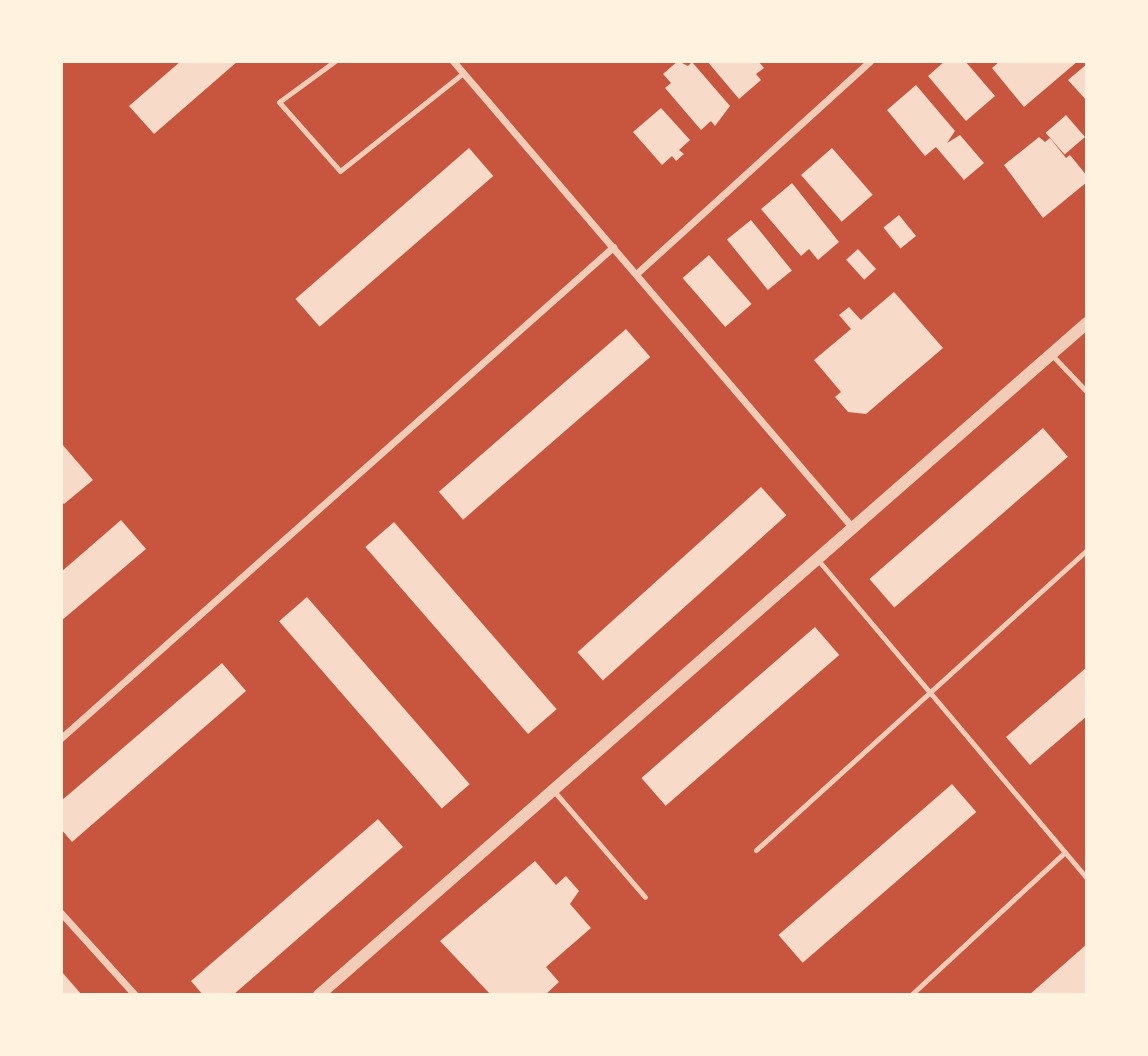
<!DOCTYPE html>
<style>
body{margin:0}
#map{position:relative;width:1148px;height:1056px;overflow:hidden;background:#c8553d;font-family:Figtree,sans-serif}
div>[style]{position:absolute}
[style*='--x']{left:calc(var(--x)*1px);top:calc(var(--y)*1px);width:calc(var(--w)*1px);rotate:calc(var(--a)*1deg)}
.building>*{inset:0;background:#f7dbc8;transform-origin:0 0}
.service>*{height:5px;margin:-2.5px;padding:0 2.5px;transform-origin:2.5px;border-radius:2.5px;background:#f1ccb7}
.minor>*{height:7px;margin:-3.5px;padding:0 3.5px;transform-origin:3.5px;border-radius:3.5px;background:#f1ccb7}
.tertiary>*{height:12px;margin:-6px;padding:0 6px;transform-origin:6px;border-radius:6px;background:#f1ccb7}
span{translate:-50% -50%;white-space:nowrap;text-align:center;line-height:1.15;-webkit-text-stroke:5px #fff3e0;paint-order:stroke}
.frame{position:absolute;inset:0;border:63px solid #fff3e0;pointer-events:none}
</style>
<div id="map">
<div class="building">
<i style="clip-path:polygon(181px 61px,238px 61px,154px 134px,129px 106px)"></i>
<i style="clip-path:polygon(678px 61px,688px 66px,692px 62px,730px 106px,715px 126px,711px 121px,701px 130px,665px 88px,671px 83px,663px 74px)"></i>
<i style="clip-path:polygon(707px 61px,758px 61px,764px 68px,756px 74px,761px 80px,739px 99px)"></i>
<i style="clip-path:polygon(945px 61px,965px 61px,995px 96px,966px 121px,928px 76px)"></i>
<i style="clip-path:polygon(1000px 61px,1078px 61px,1024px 107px,992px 68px)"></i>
<i style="clip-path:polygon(1087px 64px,1087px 101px,1068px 80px)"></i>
<i style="clip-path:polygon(916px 85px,955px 131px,947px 143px,960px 135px,984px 163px,964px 180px,936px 147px,925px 156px,887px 110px)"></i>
<i style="clip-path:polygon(661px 108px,690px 140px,679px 150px,684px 154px,676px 161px,672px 156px,662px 165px,633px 132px)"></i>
<i style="left:1066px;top:115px;width:29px;height:27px;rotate:49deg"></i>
<i style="clip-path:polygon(1039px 137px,1045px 142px,1050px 138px,1066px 158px,1070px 155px,1087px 176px,1087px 182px,1043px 218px,1004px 165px)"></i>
<i style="left:469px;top:148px;width:37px;height:230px;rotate:49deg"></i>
<i style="left:832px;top:148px;width:62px;height:41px;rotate:49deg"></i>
<i style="clip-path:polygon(792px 183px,839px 242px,818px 260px,809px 249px,801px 256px,761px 209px)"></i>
<i style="left:899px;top:215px;width:27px;height:20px;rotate:51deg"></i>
<i style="left:751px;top:220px;width:65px;height:31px;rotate:51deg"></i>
<i style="left:858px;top:249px;width:27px;height:16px;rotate:48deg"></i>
<i style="left:709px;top:255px;width:65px;height:35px;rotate:49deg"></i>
<i style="clip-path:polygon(894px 292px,943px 348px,866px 414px,848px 412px,835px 397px,841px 392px,814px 360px,851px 329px,839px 315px,849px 307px,861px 320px)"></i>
<i style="left:626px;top:329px;width:37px;height:248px;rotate:49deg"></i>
<i style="left:1043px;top:428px;width:38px;height:230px;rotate:49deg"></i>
<i style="clip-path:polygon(61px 443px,93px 480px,64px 504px,61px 501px)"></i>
<i style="left:761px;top:487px;width:38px;height:247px;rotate:48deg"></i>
<i style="clip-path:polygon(121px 520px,146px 549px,61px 621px,61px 572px)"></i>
<i style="left:394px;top:522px;width:248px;height:38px;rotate:49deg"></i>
<i style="left:307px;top:597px;width:248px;height:37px;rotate:49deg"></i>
<i style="left:815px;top:627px;width:37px;height:230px;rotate:49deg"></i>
<i style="clip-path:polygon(222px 663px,246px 691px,72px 842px,61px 829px,61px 801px)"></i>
<i style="clip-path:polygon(1087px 667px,1087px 716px,1030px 765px,1006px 737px)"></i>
<i style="left:952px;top:784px;width:37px;height:230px;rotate:49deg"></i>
<i style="clip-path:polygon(378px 819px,403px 847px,233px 995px,203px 995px,191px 981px)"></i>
<i style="clip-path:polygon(535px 861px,556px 885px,566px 876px,579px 891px,570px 904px,591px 928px,546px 967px,559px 982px,545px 995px,491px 995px,440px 941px)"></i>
<i style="clip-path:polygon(1087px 944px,1087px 993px,1029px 995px)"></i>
<i style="clip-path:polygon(61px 971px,82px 995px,61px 995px)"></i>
</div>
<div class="service">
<i style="--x:335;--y:61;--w:69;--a:143.8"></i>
<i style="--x:279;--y:102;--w:92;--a:48.5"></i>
<i style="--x:340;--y:171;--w:157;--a:-38.5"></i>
<i style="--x:1051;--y:354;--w:52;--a:46.5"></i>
<i style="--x:818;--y:560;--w:417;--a:49.8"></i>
<i style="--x:553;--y:790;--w:141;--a:49.3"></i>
<i style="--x:756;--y:850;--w:447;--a:-42.2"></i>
<i style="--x:911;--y:995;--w:210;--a:-42.9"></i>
</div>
<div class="minor">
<i style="--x:453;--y:61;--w:613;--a:49.43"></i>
<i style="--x:636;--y:274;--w:316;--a:-42.3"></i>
<i style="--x:61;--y:738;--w:739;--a:-41.65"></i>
<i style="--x:61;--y:913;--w:110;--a:47.9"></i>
</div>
<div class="tertiary">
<i style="--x:319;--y:995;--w:1020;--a:-41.19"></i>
</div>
<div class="frame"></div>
</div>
